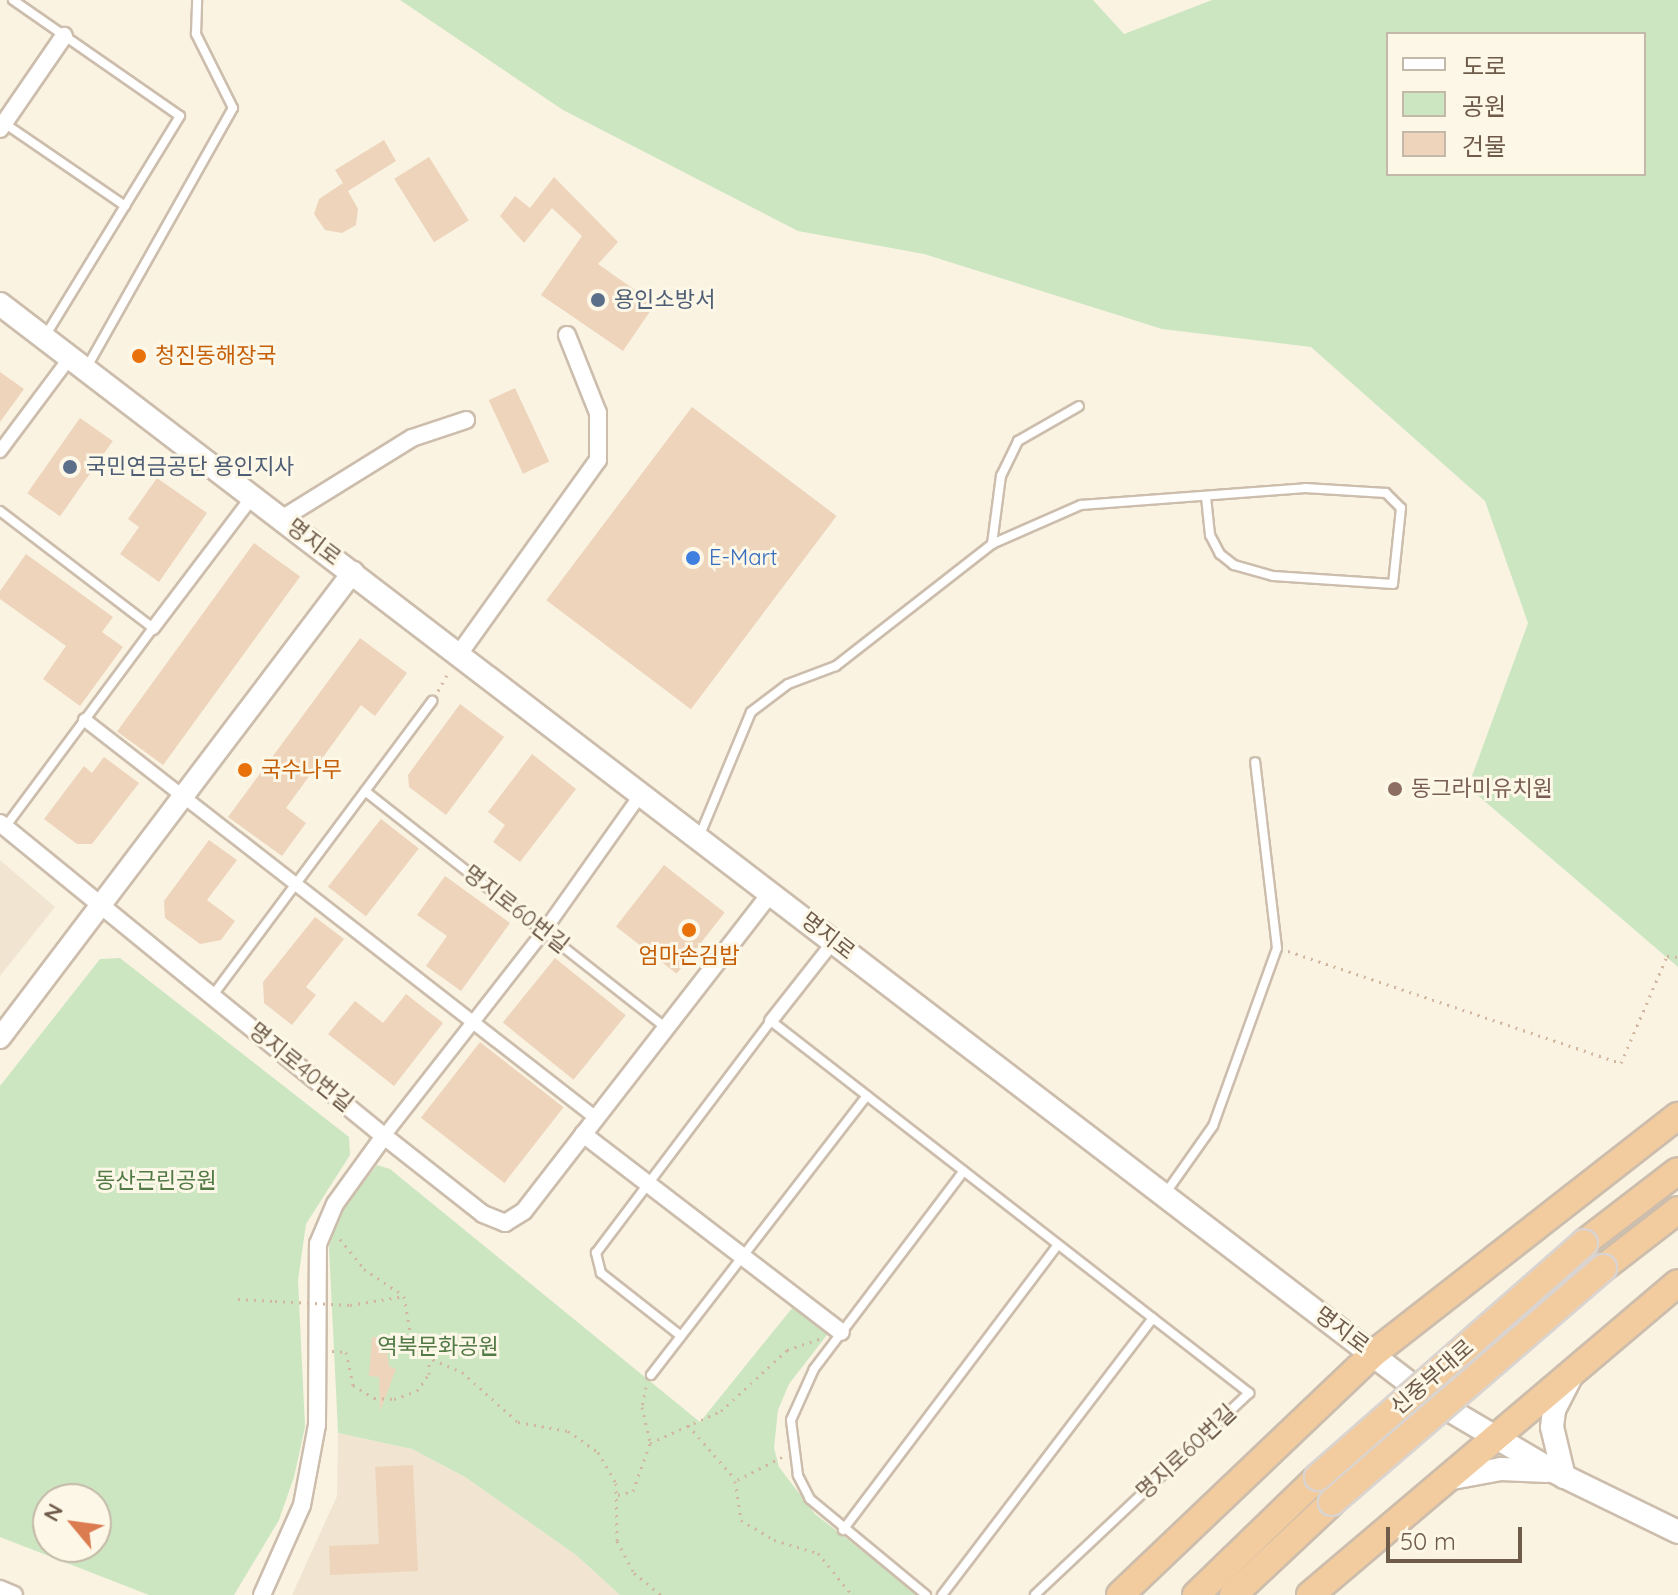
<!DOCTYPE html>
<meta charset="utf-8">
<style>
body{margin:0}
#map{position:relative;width:1678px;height:1595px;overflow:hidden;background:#faf3e2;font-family:Quicksand,"Noto Sans KR",sans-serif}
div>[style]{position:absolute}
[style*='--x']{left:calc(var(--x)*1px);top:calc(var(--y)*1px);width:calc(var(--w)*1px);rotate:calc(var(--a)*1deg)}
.residential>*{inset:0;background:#f1e5d1}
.green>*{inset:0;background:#cde6c2}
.building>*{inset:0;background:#edd4bb;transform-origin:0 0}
.path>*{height:3px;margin-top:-1.5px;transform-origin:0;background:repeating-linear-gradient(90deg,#d1b79f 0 2px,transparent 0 8px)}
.roads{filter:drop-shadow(2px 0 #ccbdac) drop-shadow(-2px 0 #ccbdac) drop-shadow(0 2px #ccbdac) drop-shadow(0 -2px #ccbdac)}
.service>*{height:8px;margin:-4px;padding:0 4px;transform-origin:4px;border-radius:4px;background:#fff}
.pedestrian>*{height:12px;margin:-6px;padding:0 6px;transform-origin:6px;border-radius:6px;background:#fff}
.minor>*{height:16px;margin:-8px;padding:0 8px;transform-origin:8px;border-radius:8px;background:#fff}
.tertiary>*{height:20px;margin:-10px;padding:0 10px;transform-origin:10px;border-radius:10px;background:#fff}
.secondary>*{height:22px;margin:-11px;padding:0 11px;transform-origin:11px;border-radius:11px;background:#fff}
.trunk>*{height:26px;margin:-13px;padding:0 13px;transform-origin:13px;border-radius:13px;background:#f2cb9e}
.path-bridge>*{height:3px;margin-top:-1.5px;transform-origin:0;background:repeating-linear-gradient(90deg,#d1b79f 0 2px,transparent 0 8px)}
.bridges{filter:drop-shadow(2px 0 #dad4d0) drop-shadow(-2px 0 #dad4d0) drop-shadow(0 2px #dad4d0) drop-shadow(0 -2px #dad4d0)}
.trunk-bridge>*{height:26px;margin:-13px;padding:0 13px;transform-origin:13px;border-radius:13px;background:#f2cb9e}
.dots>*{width:22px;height:22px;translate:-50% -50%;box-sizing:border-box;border:4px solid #fdf7e7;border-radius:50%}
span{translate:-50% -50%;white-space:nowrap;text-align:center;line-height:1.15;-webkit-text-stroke:6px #fdf7e7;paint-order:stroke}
.service-label{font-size:22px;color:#4e5e75}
.left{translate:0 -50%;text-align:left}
.food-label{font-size:22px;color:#c56008}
.street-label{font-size:22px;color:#6f5b4a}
.shop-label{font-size:22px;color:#366cbe}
.education-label{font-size:22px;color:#785e54}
.park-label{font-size:22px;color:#517a46}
.legend{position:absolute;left:1386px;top:32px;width:260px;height:144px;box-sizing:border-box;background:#fdf7e7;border:2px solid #c4b9a8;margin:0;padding:10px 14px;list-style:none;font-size:24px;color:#6f5b4a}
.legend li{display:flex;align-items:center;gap:16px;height:40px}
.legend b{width:40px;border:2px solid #c4b9a8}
.north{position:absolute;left:32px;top:1483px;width:80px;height:80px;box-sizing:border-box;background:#fdf7e7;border:2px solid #c4b9a8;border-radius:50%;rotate:299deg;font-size:22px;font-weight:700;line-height:32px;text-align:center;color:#6f5b4a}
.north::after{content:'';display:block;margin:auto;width:28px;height:36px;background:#db7b50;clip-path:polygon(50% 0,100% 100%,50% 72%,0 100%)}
.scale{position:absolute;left:1386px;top:1527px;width:136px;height:36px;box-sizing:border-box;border:4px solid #6f5b4a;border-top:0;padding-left:10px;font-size:24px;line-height:28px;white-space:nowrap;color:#6f5b4a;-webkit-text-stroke:6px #fdf7e7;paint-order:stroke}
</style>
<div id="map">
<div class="residential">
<i style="clip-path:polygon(0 860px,55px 907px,0 976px)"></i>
<i style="clip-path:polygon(338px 1433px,412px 1449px,465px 1477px,576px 1555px,620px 1595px,292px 1595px,337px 1496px)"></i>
</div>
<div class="green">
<i style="clip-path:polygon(evenodd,400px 0,1093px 0,1124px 34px,1212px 0,1678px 0,1678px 967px,1468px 787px,1528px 623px,1485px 501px,1311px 347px,1162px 329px,924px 254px,798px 231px,563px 110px,400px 0,1644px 34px,1644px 174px,1388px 174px,1388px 34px,1644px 34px)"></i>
<i style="clip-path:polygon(evenodd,120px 958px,349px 1137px,350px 1155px,306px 1224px,298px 1280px,305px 1427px,294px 1477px,279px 1520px,234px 1595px,149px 1595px,0 1537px,0 1086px,100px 959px,120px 958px,96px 1499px,96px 1547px,48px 1547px,48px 1499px,96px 1499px)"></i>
<i style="clip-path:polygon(377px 1165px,390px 1169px,700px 1422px,793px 1307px,830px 1331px,789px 1384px,778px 1410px,774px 1448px,779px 1467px,815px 1514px,919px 1595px,620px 1595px,576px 1555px,465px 1477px,412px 1449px,338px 1433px,329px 1247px,337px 1217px)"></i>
</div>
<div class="building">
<i style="clip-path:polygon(384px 140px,396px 161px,348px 191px,358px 209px,356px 225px,342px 233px,325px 230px,314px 214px,319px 199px,343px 183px,335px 170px)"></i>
<i style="left:429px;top:157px;width:75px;height:41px;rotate:58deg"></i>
<i style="clip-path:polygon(554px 177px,618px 242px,598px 264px,655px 304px,623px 351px,541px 295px,582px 236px,552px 208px,524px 243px,500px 216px,515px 196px,530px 208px)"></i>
<i style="clip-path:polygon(0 372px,24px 389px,0 422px)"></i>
<i style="left:515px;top:388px;width:81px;height:29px;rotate:65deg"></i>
<i style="left:692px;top:407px;width:181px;height:242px;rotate:37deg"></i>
<i style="left:80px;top:418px;width:40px;height:92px;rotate:35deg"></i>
<i style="clip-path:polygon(157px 478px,207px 513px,159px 582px,120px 554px,139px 527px,128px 519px)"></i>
<i style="left:254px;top:543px;width:57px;height:233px;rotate:36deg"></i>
<i style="clip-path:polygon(26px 554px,113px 617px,102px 632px,123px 647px,80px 706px,43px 679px,66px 646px,0 599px,0 591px)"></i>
<i style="clip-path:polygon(360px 638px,407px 673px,375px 716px,361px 705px,286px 808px,306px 823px,282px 856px,228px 817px)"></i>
<i style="clip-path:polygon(460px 704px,504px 737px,446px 815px,409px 787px,408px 775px)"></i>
<i style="clip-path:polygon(532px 754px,576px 789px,520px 862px,493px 842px,505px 825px,488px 812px)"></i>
<i style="clip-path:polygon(104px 757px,139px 783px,92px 844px,77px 844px,44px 819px,84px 766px,92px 773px)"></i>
<i style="left:381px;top:819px;width:48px;height:86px;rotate:38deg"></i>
<i style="clip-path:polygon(209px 840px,237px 860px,207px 900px,235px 921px,221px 940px,200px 944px,165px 918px,164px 901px)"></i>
<i style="left:664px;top:865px;width:77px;height:78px;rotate:38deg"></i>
<i style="clip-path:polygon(445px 876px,510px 923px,461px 991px,426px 966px,447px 936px,417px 915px)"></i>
<i style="clip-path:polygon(315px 917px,344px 939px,306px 987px,316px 995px,292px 1025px,264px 1003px,263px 982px)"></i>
<i style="left:555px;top:958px;width:91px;height:83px;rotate:39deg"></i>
<i style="clip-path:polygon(406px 994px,443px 1023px,394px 1086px,328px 1034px,355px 1001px,383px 1023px)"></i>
<i style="left:480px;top:1042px;width:106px;height:96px;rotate:38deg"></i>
<i style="clip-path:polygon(372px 1337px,385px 1337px,389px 1366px,396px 1369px,380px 1411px,379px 1377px,369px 1376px)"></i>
<i style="clip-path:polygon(413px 1465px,418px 1571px,330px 1575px,329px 1546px,379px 1544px,375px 1467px)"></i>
</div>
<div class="path">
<i style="--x:438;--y:691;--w:21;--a:-61"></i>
<i style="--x:1288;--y:951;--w:351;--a:18.6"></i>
<i style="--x:1621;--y:1063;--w:116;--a:-66.7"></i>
<i style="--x:1667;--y:956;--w:11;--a:5"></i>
<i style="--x:340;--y:1239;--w:38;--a:51"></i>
<i style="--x:364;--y:1269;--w:48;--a:34"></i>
<i style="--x:404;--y:1296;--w:48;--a:80.3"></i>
<i style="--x:412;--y:1343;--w:12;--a:59"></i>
<i style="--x:418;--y:1353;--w:48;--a:23.4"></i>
<i style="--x:462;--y:1372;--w:75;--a:41.8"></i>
<i style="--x:518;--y:1422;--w:51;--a:10.2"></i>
<i style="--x:568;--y:1431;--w:37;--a:35"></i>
<i style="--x:598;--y:1452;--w:36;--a:60"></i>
<i style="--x:616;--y:1483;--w:58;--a:89"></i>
<i style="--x:617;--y:1541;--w:36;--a:62"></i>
<i style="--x:634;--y:1573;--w:35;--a:39"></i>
<i style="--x:238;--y:1299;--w:37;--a:3"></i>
<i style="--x:350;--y:1305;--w:55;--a:-9.5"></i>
<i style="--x:332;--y:1351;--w:14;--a:4"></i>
<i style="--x:346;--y:1352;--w:34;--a:78"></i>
<i style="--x:353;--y:1385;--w:25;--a:32"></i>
<i style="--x:374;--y:1398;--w:20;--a:3"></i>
<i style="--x:394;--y:1399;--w:24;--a:-19"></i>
<i style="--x:417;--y:1391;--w:21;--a:-55"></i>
<i style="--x:429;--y:1374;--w:13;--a:-90"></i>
<i style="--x:646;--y:1387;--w:20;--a:101"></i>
<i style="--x:642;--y:1407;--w:37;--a:77"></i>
<i style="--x:650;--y:1443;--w:78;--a:-24.3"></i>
<i style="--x:721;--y:1411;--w:90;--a:-42.7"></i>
<i style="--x:787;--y:1350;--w:34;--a:-19"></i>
<i style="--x:688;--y:1425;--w:72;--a:49"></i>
<i style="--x:782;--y:1457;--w:53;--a:152.9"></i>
<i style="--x:735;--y:1481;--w:39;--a:81"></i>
<i style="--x:741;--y:1520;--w:39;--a:31"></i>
<i style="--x:774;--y:1540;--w:46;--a:16.5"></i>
<i style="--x:818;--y:1553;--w:54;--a:51"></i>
<i style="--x:618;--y:1495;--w:16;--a:-15"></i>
<i style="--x:633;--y:1491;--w:51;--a:-70.5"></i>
</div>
<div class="roads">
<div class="service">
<i style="--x:13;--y:0;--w:203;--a:34.8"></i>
<i style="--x:180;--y:116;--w:257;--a:121.5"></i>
<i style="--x:4;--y:123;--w:147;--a:34.4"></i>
<i style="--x:87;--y:367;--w:297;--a:-60.6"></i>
<i style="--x:233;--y:108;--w:83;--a:-116.6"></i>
<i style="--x:196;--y:34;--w:34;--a:-88"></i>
<i style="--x:0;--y:511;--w:193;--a:37.4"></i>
<i style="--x:153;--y:628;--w:248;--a:126.6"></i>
<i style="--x:992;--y:544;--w:97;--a:-23.7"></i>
<i style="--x:1081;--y:505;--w:225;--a:-4.3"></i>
<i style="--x:1305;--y:488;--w:81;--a:3.5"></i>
<i style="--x:1386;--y:493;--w:21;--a:45"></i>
<i style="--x:1401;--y:508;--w:76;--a:96"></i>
<i style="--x:1393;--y:584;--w:120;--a:-176.2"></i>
<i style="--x:1273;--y:576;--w:41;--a:-164.2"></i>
<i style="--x:1234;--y:565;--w:18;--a:-142"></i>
<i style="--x:1220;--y:554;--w:21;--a:-118"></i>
<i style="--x:1210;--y:535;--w:39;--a:-96"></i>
<i style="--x:365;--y:791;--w:383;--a:38.2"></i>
<i style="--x:699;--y:837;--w:135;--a:-67.4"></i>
<i style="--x:751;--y:712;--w:46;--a:-37.1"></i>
<i style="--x:788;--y:684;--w:51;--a:-20.6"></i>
<i style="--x:836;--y:666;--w:198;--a:-38"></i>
<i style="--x:992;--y:544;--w:69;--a:-82.5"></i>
<i style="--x:1001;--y:476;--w:39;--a:-64"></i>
<i style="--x:1018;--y:441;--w:70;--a:-29.8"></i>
<i style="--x:213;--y:995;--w:367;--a:-53.3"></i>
<i style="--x:1165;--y:1194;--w:83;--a:-54.8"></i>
<i style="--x:1213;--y:1126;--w:189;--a:-70.2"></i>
<i style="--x:1277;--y:948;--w:187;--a:-96.7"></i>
<i style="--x:681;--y:1336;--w:102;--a:-141.8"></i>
<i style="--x:601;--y:1273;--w:21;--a:-104"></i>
<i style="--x:596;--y:1253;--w:291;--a:-53"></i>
<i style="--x:771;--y:1021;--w:606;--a:37.89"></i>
<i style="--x:1249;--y:1393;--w:294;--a:136.7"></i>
<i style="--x:651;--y:1375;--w:353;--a:-52.3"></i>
<i style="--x:843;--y:1530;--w:357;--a:-53"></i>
<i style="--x:926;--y:1595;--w:151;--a:-140.4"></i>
<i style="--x:810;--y:1499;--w:27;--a:-117"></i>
<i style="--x:798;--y:1475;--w:55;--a:-97.3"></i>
<i style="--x:791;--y:1420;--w:56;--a:-65.7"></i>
<i style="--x:814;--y:1369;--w:248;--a:-52.9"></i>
<i style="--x:942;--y:1595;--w:348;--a:-52.7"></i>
</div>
<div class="pedestrian">
<i style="--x:0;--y:451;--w:119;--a:-53.2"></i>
<i style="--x:153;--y:628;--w:166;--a:-52.9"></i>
<i style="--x:85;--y:720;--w:648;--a:37.91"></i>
<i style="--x:771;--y:1021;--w:102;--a:-51.8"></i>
<i style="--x:384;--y:1136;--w:260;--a:-52"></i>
<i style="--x:544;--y:931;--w:168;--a:-54.7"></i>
</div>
<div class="minor">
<i style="--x:0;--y:129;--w:113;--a:-55.5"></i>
<i style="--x:283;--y:518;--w:152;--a:-31.8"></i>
<i style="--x:412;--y:438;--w:57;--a:-18.4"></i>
<i style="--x:459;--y:654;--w:239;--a:-54.4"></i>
<i style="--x:598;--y:460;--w:47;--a:-90"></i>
<i style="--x:598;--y:413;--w:84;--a:-111.7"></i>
<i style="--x:0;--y:823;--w:495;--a:39.2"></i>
<i style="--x:384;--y:1136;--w:126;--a:38.2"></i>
<i style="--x:483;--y:1214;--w:24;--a:22"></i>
<i style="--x:505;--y:1223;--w:22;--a:-32"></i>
<i style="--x:524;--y:1211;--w:403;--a:-52.2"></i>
<i style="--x:583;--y:1134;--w:325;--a:37.5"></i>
<i style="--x:0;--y:1589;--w:15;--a:23"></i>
<i style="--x:262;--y:1595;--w:98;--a:-66"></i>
<i style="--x:302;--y:1505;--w:81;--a:-79.4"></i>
<i style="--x:317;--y:1425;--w:181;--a:-89.7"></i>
<i style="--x:318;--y:1244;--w:43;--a:-67"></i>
<i style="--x:335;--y:1204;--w:84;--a:-54.2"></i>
</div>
<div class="tertiary">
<i style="--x:0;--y:1038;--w:585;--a:-52.86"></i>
</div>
<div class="secondary">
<i style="--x:0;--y:304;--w:1800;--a:37.44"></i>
<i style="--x:1429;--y:1398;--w:144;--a:30.5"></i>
<i style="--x:1553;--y:1471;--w:139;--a:26"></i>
<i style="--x:1564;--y:1477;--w:51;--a:-103.5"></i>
<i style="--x:1552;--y:1427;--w:17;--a:-83"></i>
<i style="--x:1554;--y:1410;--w:38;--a:-63"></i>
<i style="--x:1447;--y:1479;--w:55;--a:-10.5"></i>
<i style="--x:1501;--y:1469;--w:46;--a:2.5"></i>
</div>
<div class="trunk">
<i style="--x:1584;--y:1243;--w:118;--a:-37.5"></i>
<i style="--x:1603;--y:1268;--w:95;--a:-37.7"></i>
<i style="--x:1120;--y:1595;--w:349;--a:-43.6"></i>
<i style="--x:1373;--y:1354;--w:387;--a:-38"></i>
<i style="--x:1196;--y:1595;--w:170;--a:-44"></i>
<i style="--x:1233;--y:1595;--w:136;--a:-43.2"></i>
<i style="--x:1310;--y:1595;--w:482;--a:-40.3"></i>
</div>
</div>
<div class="path-bridge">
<i style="--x:275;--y:1301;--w:75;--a:3.1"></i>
</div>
<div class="bridges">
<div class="trunk-bridge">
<i style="--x:1318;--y:1477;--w:354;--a:-41.3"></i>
<i style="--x:1332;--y:1502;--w:358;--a:-40.8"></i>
</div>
</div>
<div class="dots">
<i style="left:598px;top:300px;background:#5c6f8a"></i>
<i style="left:139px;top:356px;background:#e8710a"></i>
<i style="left:70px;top:467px;background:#5c6f8a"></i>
<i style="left:693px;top:558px;background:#3f7fe0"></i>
<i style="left:245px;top:770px;background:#e8710a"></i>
<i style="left:1395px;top:789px;background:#8d6e63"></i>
<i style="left:689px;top:930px;background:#e8710a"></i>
</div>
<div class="service-label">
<span class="left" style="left:614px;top:300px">용인소방서</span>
<span class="left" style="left:86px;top:467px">국민연금공단 용인지사</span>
</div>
<div class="food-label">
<span class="left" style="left:155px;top:356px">청진동해장국</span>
<span class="left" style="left:261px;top:770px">국수나무</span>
<span style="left:689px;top:956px">엄마손김밥</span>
</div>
<div class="street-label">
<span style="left:314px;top:542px;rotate:37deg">명지로</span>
<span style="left:516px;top:909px;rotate:38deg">명지로60번길</span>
<span style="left:828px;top:936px;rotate:38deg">명지로</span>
<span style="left:301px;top:1067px;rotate:39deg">명지로40번길</span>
<span style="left:1342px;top:1330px;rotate:37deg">명지로</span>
<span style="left:1432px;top:1377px;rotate:-41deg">신중부대로</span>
<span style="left:1186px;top:1452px;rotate:-43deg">명지로60번길</span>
</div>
<div class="shop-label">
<span class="left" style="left:709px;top:558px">E-Mart</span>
</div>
<div class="education-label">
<span class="left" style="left:1411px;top:789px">동그라미유치원</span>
</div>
<div class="park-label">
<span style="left:156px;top:1181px">동산근린공원</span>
<span style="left:438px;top:1347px">역북문화공원</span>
</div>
<ul class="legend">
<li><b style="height:10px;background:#fff"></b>도로</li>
<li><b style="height:22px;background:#cde6c2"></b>공원</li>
<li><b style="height:22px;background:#edd4bb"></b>건물</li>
</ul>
<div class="north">N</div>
<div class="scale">50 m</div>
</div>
